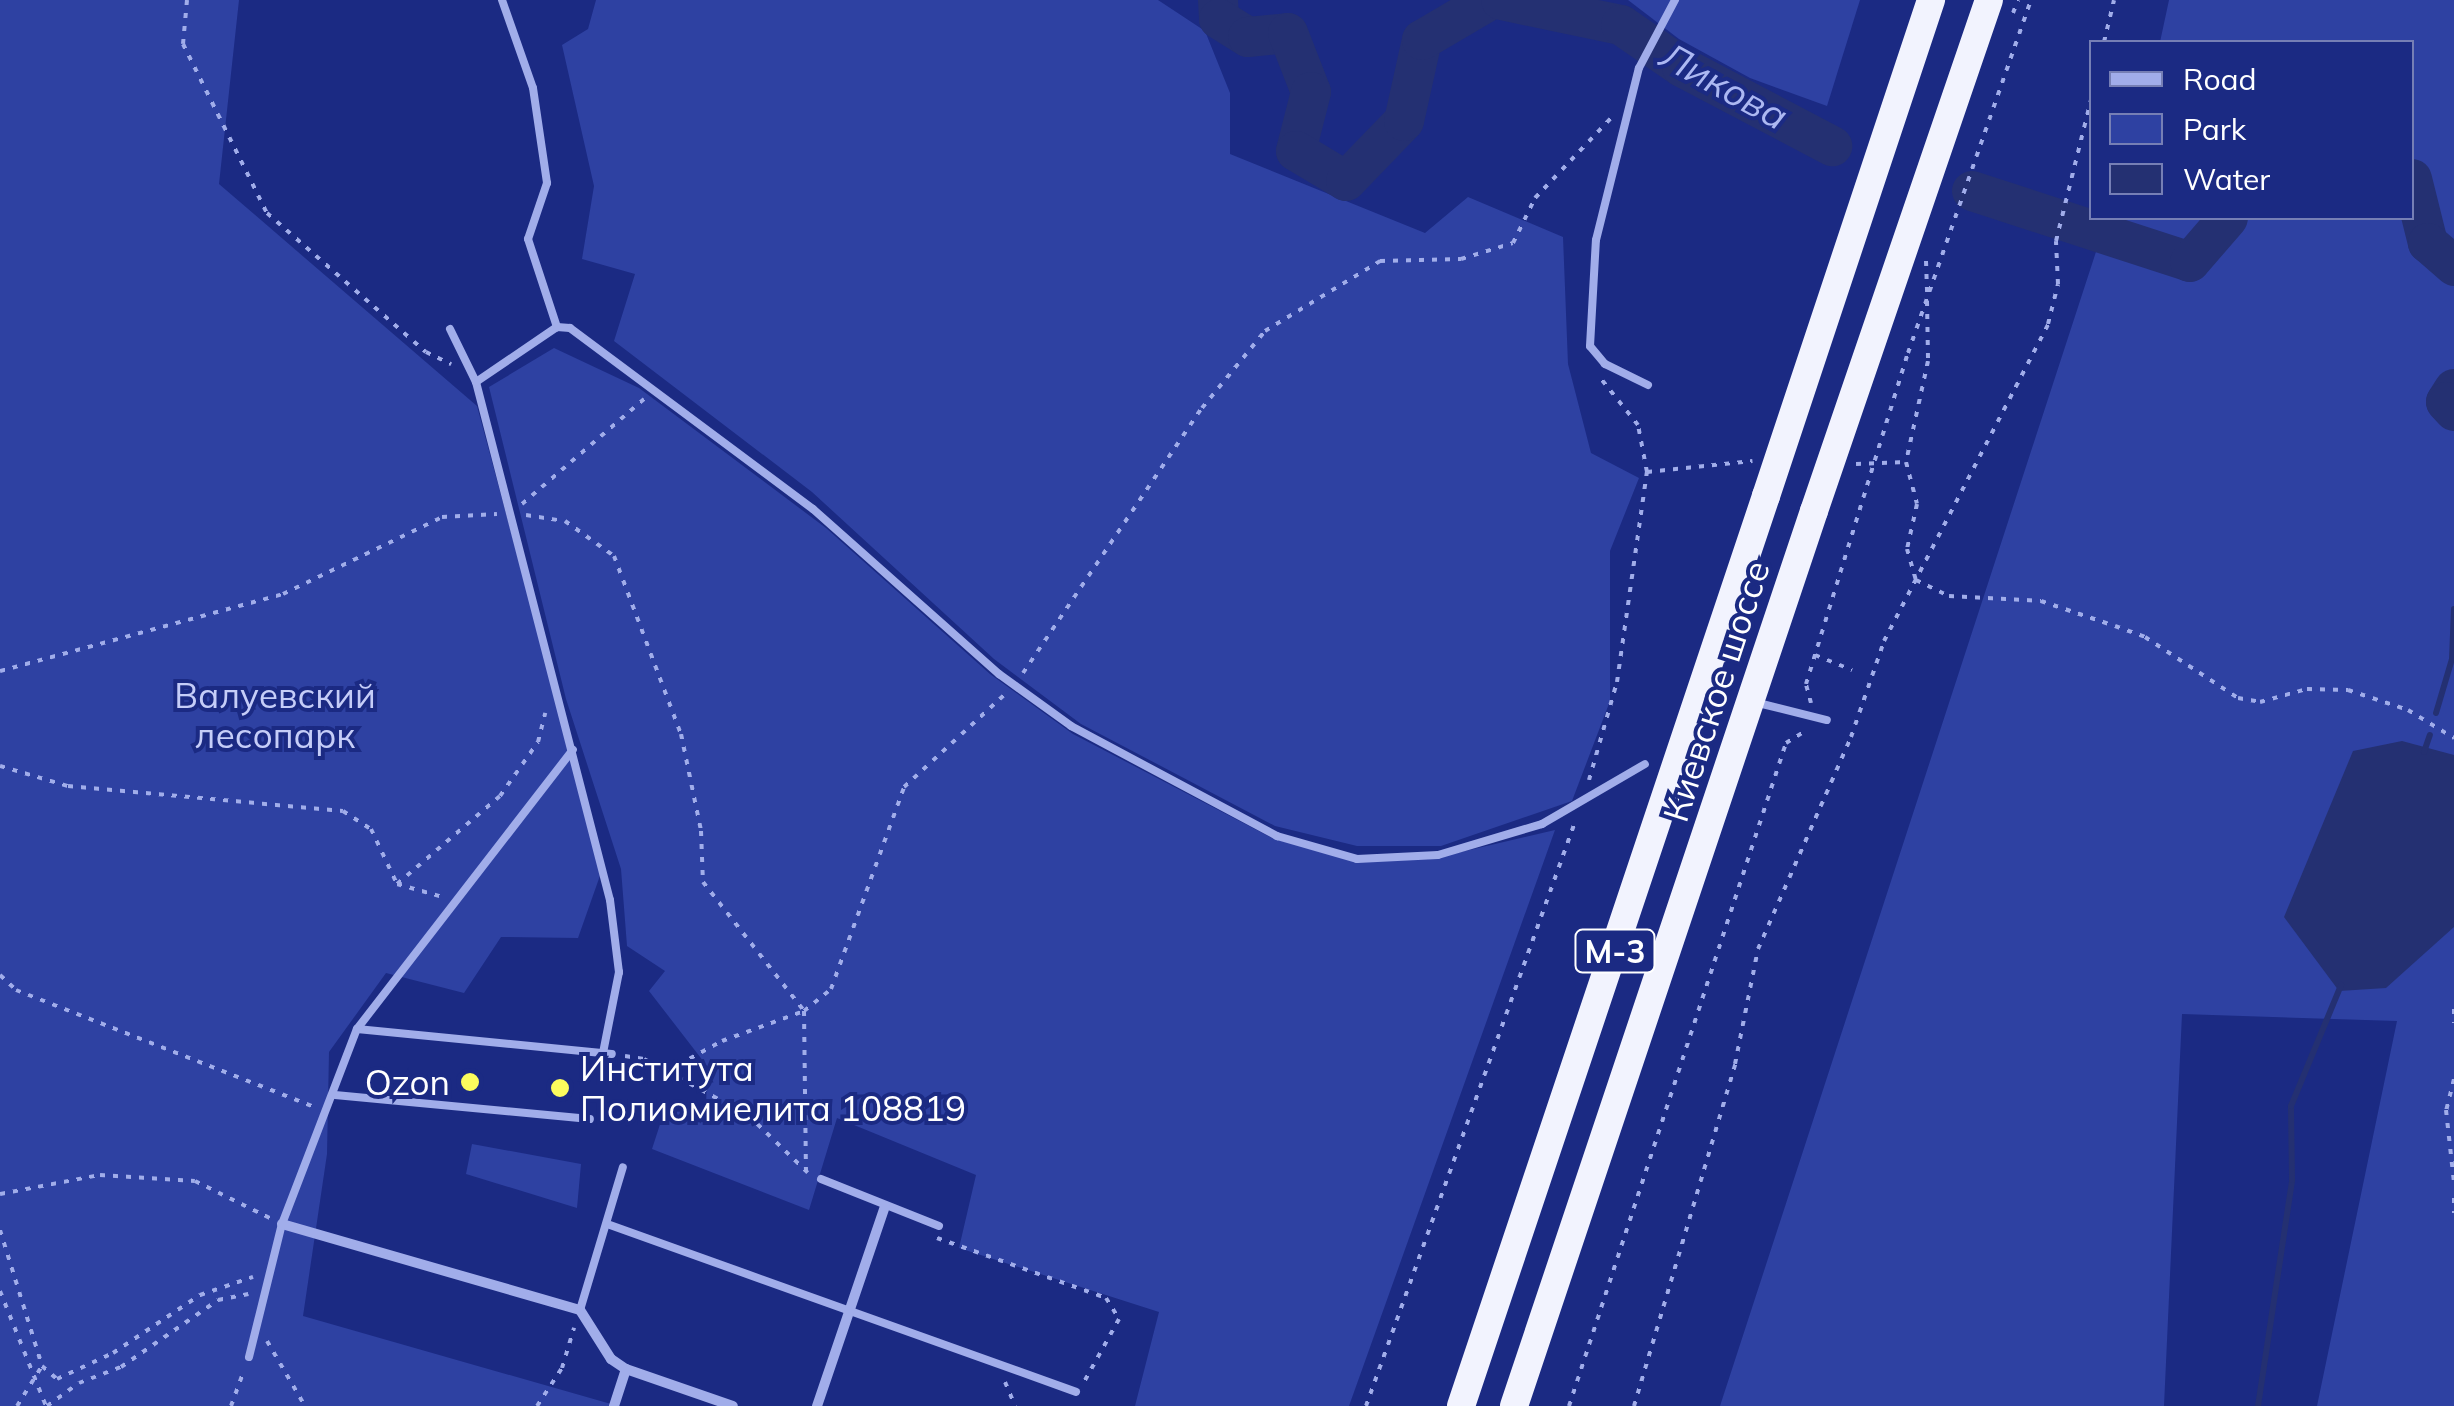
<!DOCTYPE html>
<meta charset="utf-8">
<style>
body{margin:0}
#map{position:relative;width:2454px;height:1406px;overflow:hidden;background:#1b2a83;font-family:Mulish,sans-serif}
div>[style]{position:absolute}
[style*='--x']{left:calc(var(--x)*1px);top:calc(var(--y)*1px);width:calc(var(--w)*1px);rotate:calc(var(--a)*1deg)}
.green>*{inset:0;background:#2e41a2}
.water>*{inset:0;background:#243072}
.stream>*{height:6px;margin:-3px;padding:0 3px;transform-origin:3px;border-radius:3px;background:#243072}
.river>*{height:40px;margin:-20px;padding:0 20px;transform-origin:20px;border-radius:20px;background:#243072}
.path>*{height:4px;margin-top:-2px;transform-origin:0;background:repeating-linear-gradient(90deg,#a1adea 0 5px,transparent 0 13px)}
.service>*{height:8px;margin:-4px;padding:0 4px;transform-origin:4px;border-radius:4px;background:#a1adea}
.minor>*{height:10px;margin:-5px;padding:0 5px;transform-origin:5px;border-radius:5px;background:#a1adea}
.trunk>*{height:28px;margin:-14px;padding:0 14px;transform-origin:14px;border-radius:14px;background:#f2f3fe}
.trunk-bridge>*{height:28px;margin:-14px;padding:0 14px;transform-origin:14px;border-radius:14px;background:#f2f3fe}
.dots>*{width:28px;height:28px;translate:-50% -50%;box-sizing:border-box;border:5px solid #1b2a83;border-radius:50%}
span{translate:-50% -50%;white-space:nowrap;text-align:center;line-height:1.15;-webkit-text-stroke:8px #1b2a83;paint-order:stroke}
.shield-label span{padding:2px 8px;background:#1b2a83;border:2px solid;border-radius:8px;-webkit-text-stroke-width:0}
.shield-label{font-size:32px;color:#fff;font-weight:700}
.street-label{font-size:35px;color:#fff}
.park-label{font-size:35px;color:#c5cdf8}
.poi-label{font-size:35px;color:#fff}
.left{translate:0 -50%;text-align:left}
.right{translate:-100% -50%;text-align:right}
.water-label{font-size:38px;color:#acb8f2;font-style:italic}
.legend{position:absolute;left:2089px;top:40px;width:325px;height:180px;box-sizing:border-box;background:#1b2a83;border:2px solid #767fb5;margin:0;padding:12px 18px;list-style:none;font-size:30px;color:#fff}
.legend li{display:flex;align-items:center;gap:20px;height:50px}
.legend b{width:50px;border:2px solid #767fb5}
</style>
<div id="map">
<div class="green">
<i style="clip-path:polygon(0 0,239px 0,219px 184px,477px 406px,602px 870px,578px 938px,501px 937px,464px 993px,386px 973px,329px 1052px,327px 1154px,303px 1316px,618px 1406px,0 1406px)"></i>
<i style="clip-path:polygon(596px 0,1158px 0,1205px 31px,1230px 93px,1230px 154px,1425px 233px,1468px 197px,1563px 237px,1568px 364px,1591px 453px,1639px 478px,1610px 551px,1610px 701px,1572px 801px,1441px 846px,1357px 846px,1275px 826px,1081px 724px,994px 659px,812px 492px,614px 341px,635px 274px,582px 259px,594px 186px,562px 45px,588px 29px)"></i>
<i style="clip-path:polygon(1628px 0,1860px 0,1827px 106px,1750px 78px,1679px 39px)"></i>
<i style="clip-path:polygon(2169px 0,2454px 0,2454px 1406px,2317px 1406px,2397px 1021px,2182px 1014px,2164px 1406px,1720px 1406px,2107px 218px,2412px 218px,2412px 42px,2160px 42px)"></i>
<i style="clip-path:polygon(554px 348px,639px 388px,826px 528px,990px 674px,1073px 734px,1272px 838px,1356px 862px,1431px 859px,1555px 830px,1349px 1406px,1135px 1406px,1159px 1312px,959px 1248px,976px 1175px,837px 1118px,809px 1210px,652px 1149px,664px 1112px,706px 1111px,707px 1066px,649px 991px,665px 971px,627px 946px,621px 869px,566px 699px,489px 387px)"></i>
<i style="clip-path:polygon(472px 1144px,581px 1164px,577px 1208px,466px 1174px)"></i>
</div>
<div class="water">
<i style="clip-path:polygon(2402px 741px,2454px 755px,2454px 927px,2386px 988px,2339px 991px,2284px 917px,2353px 751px)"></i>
</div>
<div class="stream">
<i style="--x:2436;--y:713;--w:56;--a:-73.5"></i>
<i style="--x:2452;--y:659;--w:50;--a:-87.7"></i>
<i style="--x:2424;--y:752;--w:18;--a:-71"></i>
<i style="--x:2258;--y:1406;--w:229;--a:-81.4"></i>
<i style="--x:2292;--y:1180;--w:74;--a:-90.8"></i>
<i style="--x:2291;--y:1106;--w:131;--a:-67.5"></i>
</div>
<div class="river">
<i style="--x:1218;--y:0;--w:19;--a:87"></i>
<i style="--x:1219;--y:19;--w:34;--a:32"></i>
<i style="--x:1248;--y:37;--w:40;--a:-5.7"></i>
<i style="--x:1288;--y:33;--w:63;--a:68.7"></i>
<i style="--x:1311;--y:92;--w:61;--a:104.3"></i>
<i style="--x:1296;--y:151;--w:58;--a:31"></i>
<i style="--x:1346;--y:181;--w:83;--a:-46"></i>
<i style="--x:1404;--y:121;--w:83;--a:-77.5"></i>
<i style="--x:1422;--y:40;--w:79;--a:-30.5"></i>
<i style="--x:1501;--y:0;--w:123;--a:11.8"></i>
<i style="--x:1621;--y:25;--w:74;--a:34.5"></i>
<i style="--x:1682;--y:67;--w:170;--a:27.8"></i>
<i style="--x:2412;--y:179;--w:66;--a:76"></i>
<i style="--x:2428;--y:243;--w:35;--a:41"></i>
<i style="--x:1972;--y:191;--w:229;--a:18"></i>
<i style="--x:2190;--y:262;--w:58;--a:-49.2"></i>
<i style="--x:2454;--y:389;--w:15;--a:122"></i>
<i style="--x:2446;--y:402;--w:12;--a:48"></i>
</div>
<div class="path">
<i style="--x:187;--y:0;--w:44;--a:95.2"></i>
<i style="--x:183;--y:44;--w:189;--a:63.6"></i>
<i style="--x:267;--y:213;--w:211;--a:41.2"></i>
<i style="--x:426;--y:352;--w:28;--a:26"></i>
<i style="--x:2013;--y:13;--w:14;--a:-69"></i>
<i style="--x:2104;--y:42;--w:43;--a:-76.6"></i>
<i style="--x:1926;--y:261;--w:31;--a:88"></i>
<i style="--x:1927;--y:301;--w:60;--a:89"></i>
<i style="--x:1928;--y:361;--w:103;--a:102.3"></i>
<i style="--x:1906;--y:462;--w:43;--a:75.3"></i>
<i style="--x:1917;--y:504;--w:46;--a:102.5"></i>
<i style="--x:1907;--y:549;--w:32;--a:74"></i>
<i style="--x:1916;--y:580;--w:37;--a:26"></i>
<i style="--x:1949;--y:596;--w:92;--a:3.1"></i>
<i style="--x:2041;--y:601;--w:78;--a:18.7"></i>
<i style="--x:2115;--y:626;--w:32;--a:20"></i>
<i style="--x:2145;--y:637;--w:111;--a:33.3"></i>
<i style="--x:2238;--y:698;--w:22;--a:10"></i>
<i style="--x:2260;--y:702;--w:49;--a:-15.5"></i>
<i style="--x:2307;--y:689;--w:41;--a:1.4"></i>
<i style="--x:2348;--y:690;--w:63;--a:18.4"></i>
<i style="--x:2408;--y:710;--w:54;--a:31.3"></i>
<i style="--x:1856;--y:464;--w:50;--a:-2.3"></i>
<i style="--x:1647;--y:472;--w:106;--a:-6"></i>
<i style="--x:522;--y:504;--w:161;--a:-40.7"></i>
<i style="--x:526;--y:515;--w:39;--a:9"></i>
<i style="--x:565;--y:521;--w:60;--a:35.5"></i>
<i style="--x:614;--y:556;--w:190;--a:69.4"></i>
<i style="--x:681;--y:734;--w:99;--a:78.3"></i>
<i style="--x:701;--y:831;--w:51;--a:87.8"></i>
<i style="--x:703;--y:882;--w:164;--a:51.9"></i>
<i style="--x:804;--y:1011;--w:161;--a:89.3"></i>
<i style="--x:1815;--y:655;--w:40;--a:22"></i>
<i style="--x:0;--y:671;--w:293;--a:-15.2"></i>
<i style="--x:283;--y:594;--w:177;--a:-25.8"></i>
<i style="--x:442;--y:517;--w:55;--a:-3.1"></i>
<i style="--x:1023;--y:673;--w:320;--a:-56"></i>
<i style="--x:1202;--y:408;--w:99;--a:-50.7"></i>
<i style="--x:1265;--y:331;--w:135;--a:-31.3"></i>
<i style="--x:1380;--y:261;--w:81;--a:-1.4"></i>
<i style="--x:1461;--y:259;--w:54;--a:-17.1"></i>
<i style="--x:1513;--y:243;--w:50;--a:-63.9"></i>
<i style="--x:1535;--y:198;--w:112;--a:-46.5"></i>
<i style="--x:1811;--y:703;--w:20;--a:-105"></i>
<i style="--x:1806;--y:684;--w:346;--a:-72.9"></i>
<i style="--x:1908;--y:353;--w:374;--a:-70.8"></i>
<i style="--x:0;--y:766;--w:71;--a:16.4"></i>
<i style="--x:68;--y:786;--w:276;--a:5.2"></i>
<i style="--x:343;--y:811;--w:33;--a:33"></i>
<i style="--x:371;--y:829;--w:61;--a:64.7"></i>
<i style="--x:397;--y:884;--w:48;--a:15.8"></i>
<i style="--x:1589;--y:780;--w:102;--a:-74.1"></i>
<i style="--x:1617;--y:682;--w:212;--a:-81.9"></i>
<i style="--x:1647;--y:472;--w:48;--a:-100.8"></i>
<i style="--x:1638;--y:425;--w:58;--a:-128.7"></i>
<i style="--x:397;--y:884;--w:135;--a:-40.5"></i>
<i style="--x:500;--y:796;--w:66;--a:-54.9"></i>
<i style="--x:538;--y:742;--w:30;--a:-76"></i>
<i style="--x:0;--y:975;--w:22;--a:43"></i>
<i style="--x:16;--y:990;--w:318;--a:21.4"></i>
<i style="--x:2454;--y:1009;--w:14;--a:90"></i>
<i style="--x:625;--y:1056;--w:19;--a:9"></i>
<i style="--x:644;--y:1059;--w:118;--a:28.3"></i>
<i style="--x:748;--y:1115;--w:83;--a:44"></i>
<i style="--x:667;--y:1071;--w:63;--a:-28.6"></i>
<i style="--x:722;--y:1041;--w:87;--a:-20.1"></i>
<i style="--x:804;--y:1011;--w:35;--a:-39"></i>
<i style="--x:831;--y:989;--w:215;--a:-70.1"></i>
<i style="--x:904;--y:787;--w:136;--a:-42.6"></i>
<i style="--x:2454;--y:1079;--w:32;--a:104"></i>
<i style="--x:2446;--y:1110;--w:72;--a:83.7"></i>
<i style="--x:0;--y:1194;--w:102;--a:-10.8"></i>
<i style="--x:100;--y:1175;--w:95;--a:3.6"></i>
<i style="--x:195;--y:1181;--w:84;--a:26.3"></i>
<i style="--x:2454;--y:1198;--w:15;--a:90"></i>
<i style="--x:0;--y:1230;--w:142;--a:72.8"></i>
<i style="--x:42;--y:1366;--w:20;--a:41"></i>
<i style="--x:57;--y:1379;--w:62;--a:-24.9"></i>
<i style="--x:113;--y:1353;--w:105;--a:-33.7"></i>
<i style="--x:200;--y:1295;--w:56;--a:-18.8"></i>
<i style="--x:937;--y:1238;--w:179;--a:19.5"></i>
<i style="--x:1106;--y:1298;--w:25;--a:58"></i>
<i style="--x:1119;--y:1319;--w:70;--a:119.1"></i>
<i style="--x:0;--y:1291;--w:124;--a:68.2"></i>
<i style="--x:267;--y:1341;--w:75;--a:59.7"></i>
<i style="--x:1005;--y:1382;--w:26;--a:67"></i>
<i style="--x:17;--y:1406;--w:47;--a:-58"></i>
<i style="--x:47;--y:1406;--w:39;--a:-36"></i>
<i style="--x:79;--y:1383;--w:45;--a:-20.9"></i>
<i style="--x:121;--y:1367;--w:118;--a:-34.6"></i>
<i style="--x:218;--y:1300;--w:31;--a:-11"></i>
<i style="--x:231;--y:1406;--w:37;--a:-70"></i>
<i style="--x:537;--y:1406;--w:45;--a:-56.7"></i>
<i style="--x:562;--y:1368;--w:42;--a:-73.3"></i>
<i style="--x:1366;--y:1406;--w:620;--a:-70.31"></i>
<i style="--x:1569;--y:1406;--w:698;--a:-71.88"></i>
<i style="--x:1786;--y:743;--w:22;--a:-32"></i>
<i style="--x:1634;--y:1406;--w:357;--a:-73.5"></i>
<i style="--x:1735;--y:1064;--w:117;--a:-78.7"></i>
<i style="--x:1758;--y:949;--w:232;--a:-66.3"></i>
<i style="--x:1851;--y:737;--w:102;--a:-71"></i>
<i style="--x:1884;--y:641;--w:357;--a:-62.6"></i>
<i style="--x:2048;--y:324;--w:41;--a:-76"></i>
<i style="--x:2058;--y:284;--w:43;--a:-92.7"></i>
<i style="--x:2056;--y:241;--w:149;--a:-76.1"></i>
</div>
<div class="service">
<i style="--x:502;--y:0;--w:93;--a:70.6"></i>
<i style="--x:533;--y:88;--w:96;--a:81.6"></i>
<i style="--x:547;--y:183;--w:59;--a:108.7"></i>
<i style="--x:528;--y:239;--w:93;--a:71.8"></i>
<i style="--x:450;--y:329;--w:59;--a:63.9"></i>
<i style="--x:476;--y:382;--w:535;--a:75.5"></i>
<i style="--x:610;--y:900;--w:73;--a:82.9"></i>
<i style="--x:619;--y:972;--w:83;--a:101.2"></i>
<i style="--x:476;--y:382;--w:98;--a:-34.2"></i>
<i style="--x:557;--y:327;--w:13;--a:4"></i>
<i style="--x:570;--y:328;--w:303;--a:36.7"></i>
<i style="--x:813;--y:509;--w:249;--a:41.6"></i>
<i style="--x:999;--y:674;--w:89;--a:35.8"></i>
<i style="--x:1071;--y:726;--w:234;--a:28.1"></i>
<i style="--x:1277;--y:836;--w:83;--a:16"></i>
<i style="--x:1357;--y:859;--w:81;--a:-2.8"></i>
<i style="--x:1438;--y:855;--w:109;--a:-16.6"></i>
<i style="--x:1542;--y:824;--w:119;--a:-30.2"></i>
<i style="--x:1648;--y:385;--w:48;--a:-154"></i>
<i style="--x:1605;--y:364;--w:23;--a:-130"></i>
<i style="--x:1590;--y:346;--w:106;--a:-86.8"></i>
<i style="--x:1596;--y:240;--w:177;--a:-76"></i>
<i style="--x:1639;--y:68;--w:77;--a:-62.1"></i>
<i style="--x:1754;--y:702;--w:75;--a:13.9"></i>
<i style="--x:357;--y:1029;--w:256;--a:5.6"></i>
<i style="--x:335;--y:1095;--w:256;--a:5.4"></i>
<i style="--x:821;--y:1179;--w:127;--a:21.7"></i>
<i style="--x:610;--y:1225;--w:495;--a:19.7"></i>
<i style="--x:580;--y:1310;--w:149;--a:-73.3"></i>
<i style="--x:249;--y:1357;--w:137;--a:-76.1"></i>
<i style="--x:282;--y:1224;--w:209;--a:-69"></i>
<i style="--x:357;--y:1029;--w:353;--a:-52.3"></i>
</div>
<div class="minor">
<i style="--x:282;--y:1224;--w:310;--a:16.1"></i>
<i style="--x:580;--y:1310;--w:58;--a:57.7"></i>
<i style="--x:611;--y:1359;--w:18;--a:34"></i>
<i style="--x:626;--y:1369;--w:113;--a:19.1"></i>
<i style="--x:614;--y:1406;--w:39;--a:-72"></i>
<i style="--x:817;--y:1406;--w:211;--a:-71.2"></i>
</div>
<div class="trunk">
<i style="--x:1461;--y:1406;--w:960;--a:-71.47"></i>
<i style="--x:1514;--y:1406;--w:944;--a:-71.47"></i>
</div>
<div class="trunk-bridge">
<i style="--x:1766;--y:496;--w:523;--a:-71.6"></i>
<i style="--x:1814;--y:511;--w:540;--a:-71.1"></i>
</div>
<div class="dots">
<i style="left:470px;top:1082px;background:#fcfc5d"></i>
<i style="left:560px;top:1088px;background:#fcfc5d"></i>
</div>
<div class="shield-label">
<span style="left:1615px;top:951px">М-3</span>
</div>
<div class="street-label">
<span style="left:1716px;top:691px;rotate:-72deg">Киевское шоссе</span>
</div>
<div class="park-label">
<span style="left:275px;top:715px">Валуевский<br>лесопарк</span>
</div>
<div class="poi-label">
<span class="left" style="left:580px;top:1088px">Института<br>Полиомиелита 108819</span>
<span class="right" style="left:450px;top:1082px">Ozon</span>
</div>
<div class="water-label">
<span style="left:1724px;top:86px;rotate:29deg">Ликова</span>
</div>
<ul class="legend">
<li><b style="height:12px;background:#a1adea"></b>Road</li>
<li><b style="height:28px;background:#2e41a2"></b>Park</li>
<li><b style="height:28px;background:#243072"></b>Water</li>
</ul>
</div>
